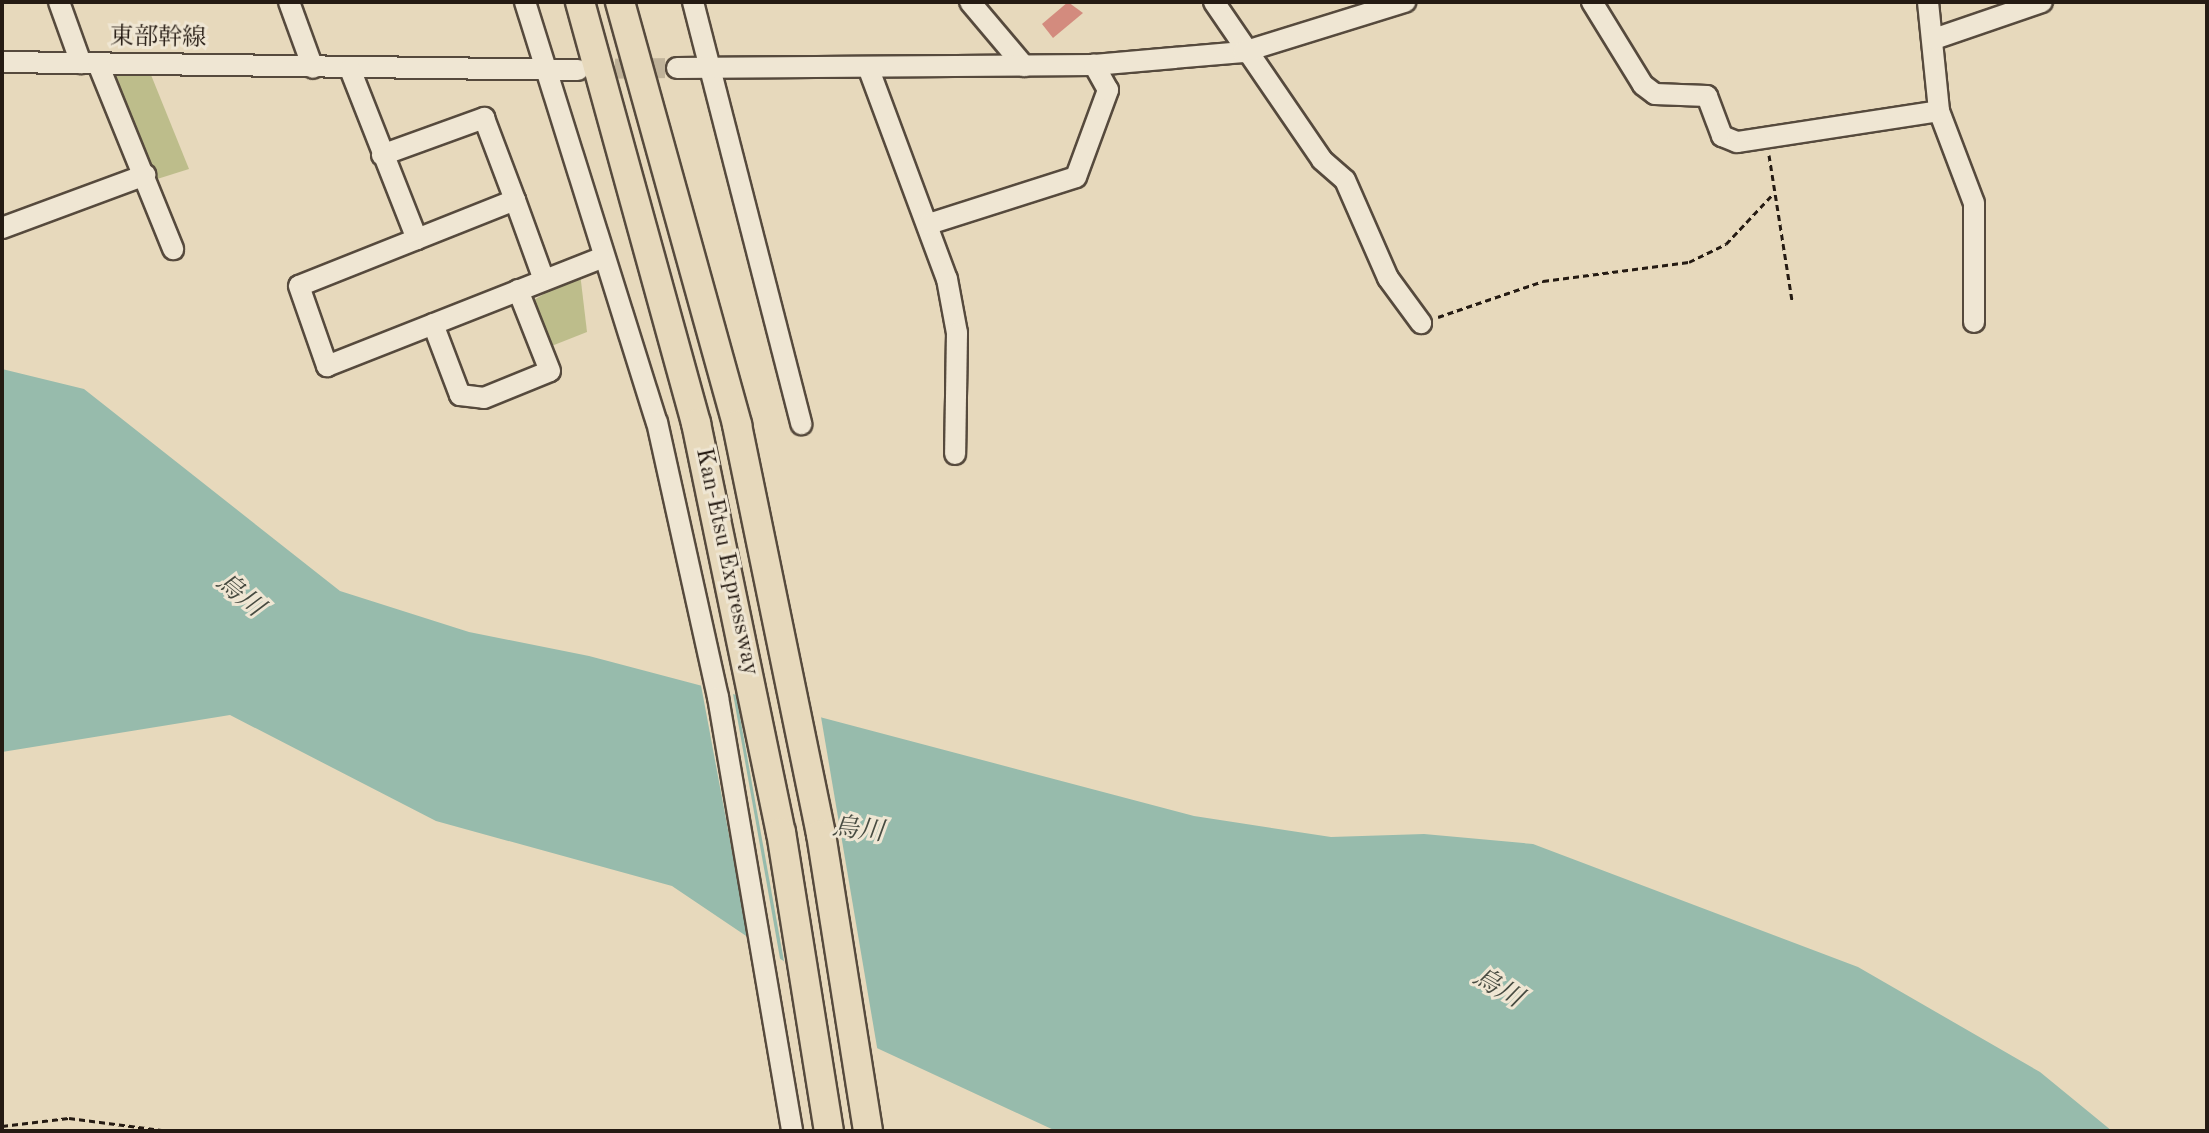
<!DOCTYPE html>
<meta charset="utf-8">
<style>
body{margin:0}
#map{position:relative;width:2209px;height:1133px;overflow:hidden;background:#e7d9bc;font-family:"Old Standard TT","Noto Serif JP",serif}
div>[style]{position:absolute}
[style*='--x']{left:calc(var(--x)*1px);top:calc(var(--y)*1px);width:calc(var(--w)*1px);rotate:calc(var(--a)*1deg)}
.green>*{inset:0;background:#bdbd8b}
.water>*{inset:0;background:#97bbac}
.pier>*{inset:0;background:#e7d9bc}
.building>*{inset:0;background:#d38b7e}
.minor-tunnel>*{height:20px;margin-top:-10px;transform-origin:0;background:repeating-linear-gradient(90deg,#c0b39a 0 20px,transparent 0 30px)}
.path>*{height:3px;margin-top:-1.5px;transform-origin:0;background:repeating-linear-gradient(90deg,#251b13 0 6px,transparent 0 10px)}
.roads{filter:drop-shadow(2px 0 #564a3d) drop-shadow(-2px 0 #564a3d) drop-shadow(0 2px #564a3d) drop-shadow(0 -2px #564a3d)}
.minor>*{height:20px;margin:-10px;padding:0 10px;transform-origin:10px;border-radius:10px;background:#efe6d3}
.highway>*{height:28px;margin:-14px;padding:0 14px;transform-origin:14px;border-radius:14px;background:#e7d9bc}
span{translate:-50% -50%;white-space:nowrap;text-align:center;line-height:1.15;-webkit-text-stroke:6px #efe6d3;paint-order:stroke}
.street-label{font-size:24px;color:#251b13}
.water-label{font-size:26px;color:#474b41;font-style:italic}
.frame{position:absolute;inset:0;border:4px solid #251b13;pointer-events:none}
</style>
<div id="map">
<div class="green">
<i style="clip-path:polygon(105px 70px,149px 70px,189px 169px,154px 180px)"></i>
<i style="clip-path:polygon(580px 273px,587px 332px,549px 347px,532px 301px)"></i>
</div>
<div class="water">
<i style="clip-path:polygon(2px 369px,84px 389px,340px 591px,469px 632px,589px 656px,1194px 816px,1331px 837px,1424px 834px,1533px 844px,1858px 967px,2040px 1072px,2112px 1131px,1056px 1131px,866px 1043px,785px 962px,672px 886px,436px 821px,230px 715px,2px 752px)"></i>
</div>
<div class="pier">
<i style="clip-path:polygon(700px 680px,732px 688px,781px 964px,749px 942px)"></i>
<i style="clip-path:polygon(735px 689px,820px 711px,878px 1053px,785px 967px)"></i>
</div>
<div class="building">
<i style="clip-path:polygon(1068px 2px,1083px 13px,1053px 38px,1042px 24px)"></i>
</div>
<div class="minor-tunnel">
<i style="--x:585;--y:69;--w:92;--a:-0.6"></i>
</div>
<div class="path">
<i style="--x:1769;--y:155;--w:148;--a:81"></i>
<i style="--x:1438;--y:317;--w:111;--a:-18.9"></i>
<i style="--x:1543;--y:281;--w:147;--a:-7.4"></i>
<i style="--x:1689;--y:262;--w:41;--a:-25.9"></i>
<i style="--x:1726;--y:244;--w:69;--a:-46.8"></i>
<i style="--x:2;--y:1126;--w:67;--a:-6.8"></i>
<i style="--x:69;--y:1118;--w:101;--a:7.4"></i>
</div>
<div class="roads">
<div class="minor">
<i style="--x:59;--y:2;--w:65;--a:70.2"></i>
<i style="--x:289;--y:2;--w:70;--a:70"></i>
<i style="--x:525;--y:2;--w:440;--a:72.6"></i>
<i style="--x:657;--y:422;--w:282;--a:77.5"></i>
<i style="--x:718;--y:697;--w:440;--a:80.3"></i>
<i style="--x:693;--y:2;--w:436;--a:75.6"></i>
<i style="--x:970;--y:2;--w:84;--a:49.8"></i>
<i style="--x:1214;--y:2;--w:191;--a:55.6"></i>
<i style="--x:1322;--y:160;--w:30;--a:41"></i>
<i style="--x:1345;--y:180;--w:107;--a:66.3"></i>
<i style="--x:1388;--y:278;--w:56;--a:53.7"></i>
<i style="--x:1592;--y:2;--w:97;--a:58.4"></i>
<i style="--x:1643;--y:85;--w:15;--a:37"></i>
<i style="--x:1655;--y:94;--w:52;--a:2.2"></i>
<i style="--x:1707;--y:96;--w:43;--a:69.4"></i>
<i style="--x:1722;--y:136;--w:16;--a:22"></i>
<i style="--x:1737;--y:142;--w:204;--a:-8.7"></i>
<i style="--x:1928;--y:2;--w:110;--a:84.2"></i>
<i style="--x:1939;--y:111;--w:98;--a:69.2"></i>
<i style="--x:1974;--y:203;--w:119;--a:90"></i>
<i style="--x:1934;--y:39;--w:114;--a:-18.9"></i>
<i style="--x:2;--y:62;--w:576;--a:0.8"></i>
<i style="--x:98;--y:64;--w:200;--a:67.9"></i>
<i style="--x:868;--y:67;--w:226;--a:69.6"></i>
<i style="--x:947;--y:279;--w:55;--a:79.5"></i>
<i style="--x:957;--y:333;--w:121;--a:90.9"></i>
<i style="--x:677;--y:68;--w:417;--a:-0.4"></i>
<i style="--x:1094;--y:65;--w:150;--a:-5"></i>
<i style="--x:1243;--y:52;--w:170;--a:-17.2"></i>
<i style="--x:350;--y:69;--w:183;--a:68.5"></i>
<i style="--x:382;--y:155;--w:109;--a:-19.9"></i>
<i style="--x:484;--y:118;--w:88;--a:69.3"></i>
<i style="--x:929;--y:224;--w:154;--a:-17.7"></i>
<i style="--x:1076;--y:177;--w:93;--a:-69.8"></i>
<i style="--x:1108;--y:90;--w:29;--a:-119"></i>
<i style="--x:2;--y:228;--w:153;--a:-20.3"></i>
<i style="--x:544;--y:280;--w:85;--a:-109.9"></i>
<i style="--x:515;--y:200;--w:232;--a:158.3"></i>
<i style="--x:299;--y:286;--w:85;--a:70.7"></i>
<i style="--x:327;--y:366;--w:295;--a:-21.5"></i>
<i style="--x:433;--y:324;--w:76;--a:69.2"></i>
<i style="--x:460;--y:395;--w:24;--a:7"></i>
<i style="--x:484;--y:398;--w:71;--a:-22.2"></i>
<i style="--x:550;--y:371;--w:87;--a:-111.6"></i>
</div>
<div class="highway">
<i style="--x:580;--y:2;--w:437;--a:74.6"></i>
<i style="--x:696;--y:423;--w:418;--a:78.3"></i>
<i style="--x:781;--y:832;--w:303;--a:80.9"></i>
<i style="--x:620;--y:2;--w:439;--a:74.5"></i>
<i style="--x:737;--y:425;--w:418;--a:78.4"></i>
<i style="--x:821;--y:834;--w:301;--a:81"></i>
</div>
</div>
<div class="street-label">
<span style="left:158px;top:39px;rotate:1deg">東部幹線</span>
<span style="left:726px;top:562px;rotate:78deg">Kan-Etsu Expressway</span>
</div>
<div class="water-label">
<span style="left:239px;top:596px;rotate:39deg">烏川</span>
<span style="left:858px;top:831px;rotate:6deg">烏川</span>
<span style="left:1497px;top:989px;rotate:30deg">烏川</span>
</div>
<div class="frame"></div>
</div>
